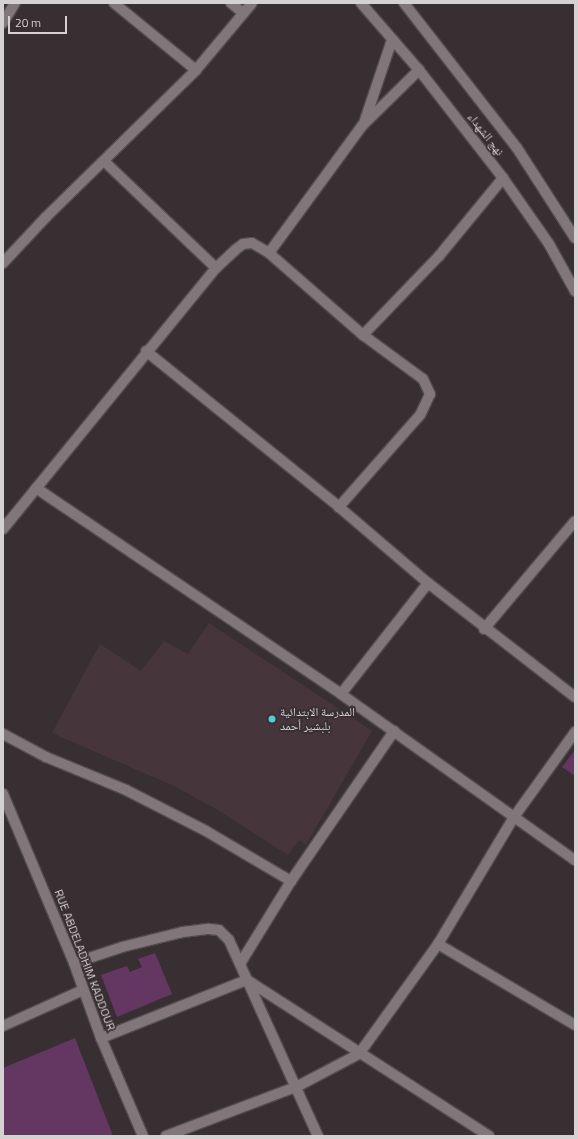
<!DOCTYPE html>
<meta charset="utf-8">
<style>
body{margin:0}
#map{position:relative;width:578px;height:1139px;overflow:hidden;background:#382f32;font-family:"Titillium Web","Noto Naskh Arabic",sans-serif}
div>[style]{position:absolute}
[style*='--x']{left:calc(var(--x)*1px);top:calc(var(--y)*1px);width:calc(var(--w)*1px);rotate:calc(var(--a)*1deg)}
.built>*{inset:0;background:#46363b}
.building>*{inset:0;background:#633761}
.roads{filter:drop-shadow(1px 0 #524c4d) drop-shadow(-1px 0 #524c4d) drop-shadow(0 1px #524c4d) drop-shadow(0 -1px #524c4d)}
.street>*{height:10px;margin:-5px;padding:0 5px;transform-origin:5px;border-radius:5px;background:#81777a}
.secondary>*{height:10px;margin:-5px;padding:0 5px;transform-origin:5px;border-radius:5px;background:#81777a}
.dots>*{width:11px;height:11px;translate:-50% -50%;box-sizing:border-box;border:2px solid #382f32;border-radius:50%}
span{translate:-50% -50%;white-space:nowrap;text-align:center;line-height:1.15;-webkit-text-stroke:3.5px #382f32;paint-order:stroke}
.street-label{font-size:12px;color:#d5d0d1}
.poi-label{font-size:12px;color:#d5d0d1}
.left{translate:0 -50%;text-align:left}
.frame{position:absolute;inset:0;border:4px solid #d5d0d1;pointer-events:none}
.scale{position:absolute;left:8px;top:16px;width:59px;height:18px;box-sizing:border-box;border:2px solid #d5d0d1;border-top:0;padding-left:5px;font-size:12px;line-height:14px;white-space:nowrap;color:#d5d0d1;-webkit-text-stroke:3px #382f32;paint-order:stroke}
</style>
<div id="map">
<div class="built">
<i style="clip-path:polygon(209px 623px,372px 731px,306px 845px,299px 840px,288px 855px,216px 809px,174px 786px,52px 733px,100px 644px,141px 671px,164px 641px,188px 654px)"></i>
</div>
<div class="building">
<i style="clip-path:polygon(575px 750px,575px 776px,562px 767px)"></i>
<i style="clip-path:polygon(155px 953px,172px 994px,117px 1017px,101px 975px,127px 966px,130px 972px,142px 967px,138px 959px)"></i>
<i style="clip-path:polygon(75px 1038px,113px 1136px,3px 1136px,3px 1068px)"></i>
</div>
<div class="roads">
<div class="street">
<i style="--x:114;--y:3;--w:106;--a:39.3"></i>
<i style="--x:231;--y:3;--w:16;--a:40"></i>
<i style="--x:3;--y:23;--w:23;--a:-59"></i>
<i style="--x:364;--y:123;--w:88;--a:-71.4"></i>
<i style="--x:104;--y:161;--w:155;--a:43.7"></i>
<i style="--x:269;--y:253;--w:157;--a:-53.8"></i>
<i style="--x:362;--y:126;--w:80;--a:-44.5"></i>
<i style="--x:3;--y:263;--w:63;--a:-46.9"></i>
<i style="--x:46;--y:217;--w:210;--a:-44.4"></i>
<i style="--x:196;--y:70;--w:87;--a:-50.1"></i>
<i style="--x:363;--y:335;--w:110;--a:-46.1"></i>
<i style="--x:439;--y:256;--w:101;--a:-50.6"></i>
<i style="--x:146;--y:351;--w:248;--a:38.9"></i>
<i style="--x:339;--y:507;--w:117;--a:40.5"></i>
<i style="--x:428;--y:583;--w:186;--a:37.8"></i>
<i style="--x:36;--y:488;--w:368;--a:34"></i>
<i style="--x:341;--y:694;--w:287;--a:35.4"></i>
<i style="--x:3;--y:529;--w:337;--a:-50.8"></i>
<i style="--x:216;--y:268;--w:26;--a:-43"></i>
<i style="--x:235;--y:250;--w:10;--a:-37"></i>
<i style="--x:243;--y:244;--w:9;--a:-6"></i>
<i style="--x:252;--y:243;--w:20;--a:30"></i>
<i style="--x:269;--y:253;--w:125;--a:41.1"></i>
<i style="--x:363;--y:335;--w:74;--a:36.3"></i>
<i style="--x:423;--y:379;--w:17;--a:65"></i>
<i style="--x:430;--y:394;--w:23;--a:115"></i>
<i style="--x:420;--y:415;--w:123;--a:131.4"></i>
<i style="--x:484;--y:629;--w:141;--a:-49.9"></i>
<i style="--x:341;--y:694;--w:141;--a:-51.9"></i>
<i style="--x:3;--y:734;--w:49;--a:28.1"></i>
<i style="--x:46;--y:757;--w:87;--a:22.4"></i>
<i style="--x:126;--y:790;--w:90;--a:27.1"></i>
<i style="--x:206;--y:831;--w:99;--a:30.5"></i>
<i style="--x:291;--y:881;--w:97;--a:121.6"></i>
<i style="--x:291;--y:881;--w:182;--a:-55.5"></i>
<i style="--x:438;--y:944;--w:159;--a:30.6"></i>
<i style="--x:74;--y:963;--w:51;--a:-18.4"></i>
<i style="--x:122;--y:947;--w:63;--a:-13.8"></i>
<i style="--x:183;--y:932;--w:26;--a:-7"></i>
<i style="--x:209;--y:929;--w:10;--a:6"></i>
<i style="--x:219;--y:930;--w:14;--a:45"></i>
<i style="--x:229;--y:940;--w:215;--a:65.6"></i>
<i style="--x:3;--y:1026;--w:88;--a:-24.2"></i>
<i style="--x:101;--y:1038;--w:157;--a:-21.7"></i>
<i style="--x:247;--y:980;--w:288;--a:32.8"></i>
<i style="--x:166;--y:1136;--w:141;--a:-20.7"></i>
<i style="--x:298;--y:1086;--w:69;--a:-27.7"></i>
<i style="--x:359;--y:1054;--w:135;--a:-54.3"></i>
<i style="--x:438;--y:944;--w:148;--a:-59.1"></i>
<i style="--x:514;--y:817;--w:105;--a:-54.3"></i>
</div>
<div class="secondary">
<i style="--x:361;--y:3;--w:89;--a:49.1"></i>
<i style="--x:419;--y:70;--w:137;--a:52.1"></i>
<i style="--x:503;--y:178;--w:80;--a:55.1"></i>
<i style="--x:549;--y:244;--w:54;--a:61"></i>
<i style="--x:404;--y:3;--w:184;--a:52.1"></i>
<i style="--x:517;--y:148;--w:107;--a:57.2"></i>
<i style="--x:3;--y:794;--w:183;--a:67.2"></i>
<i style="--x:74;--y:963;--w:80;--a:70.2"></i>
<i style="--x:101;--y:1038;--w:107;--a:66.8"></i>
</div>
</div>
<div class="dots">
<i style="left:272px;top:719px;background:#53cbda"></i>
</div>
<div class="street-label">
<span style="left:486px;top:134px;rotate:52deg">نهج الشهداء</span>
<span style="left:85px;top:960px;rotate:69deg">RUE ABDELADHIM KADDOUR</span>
</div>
<div class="poi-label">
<span class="left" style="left:280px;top:719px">المدرسة الابتدائية<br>بلبشير أحمد</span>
</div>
<div class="frame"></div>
<div class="scale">20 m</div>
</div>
